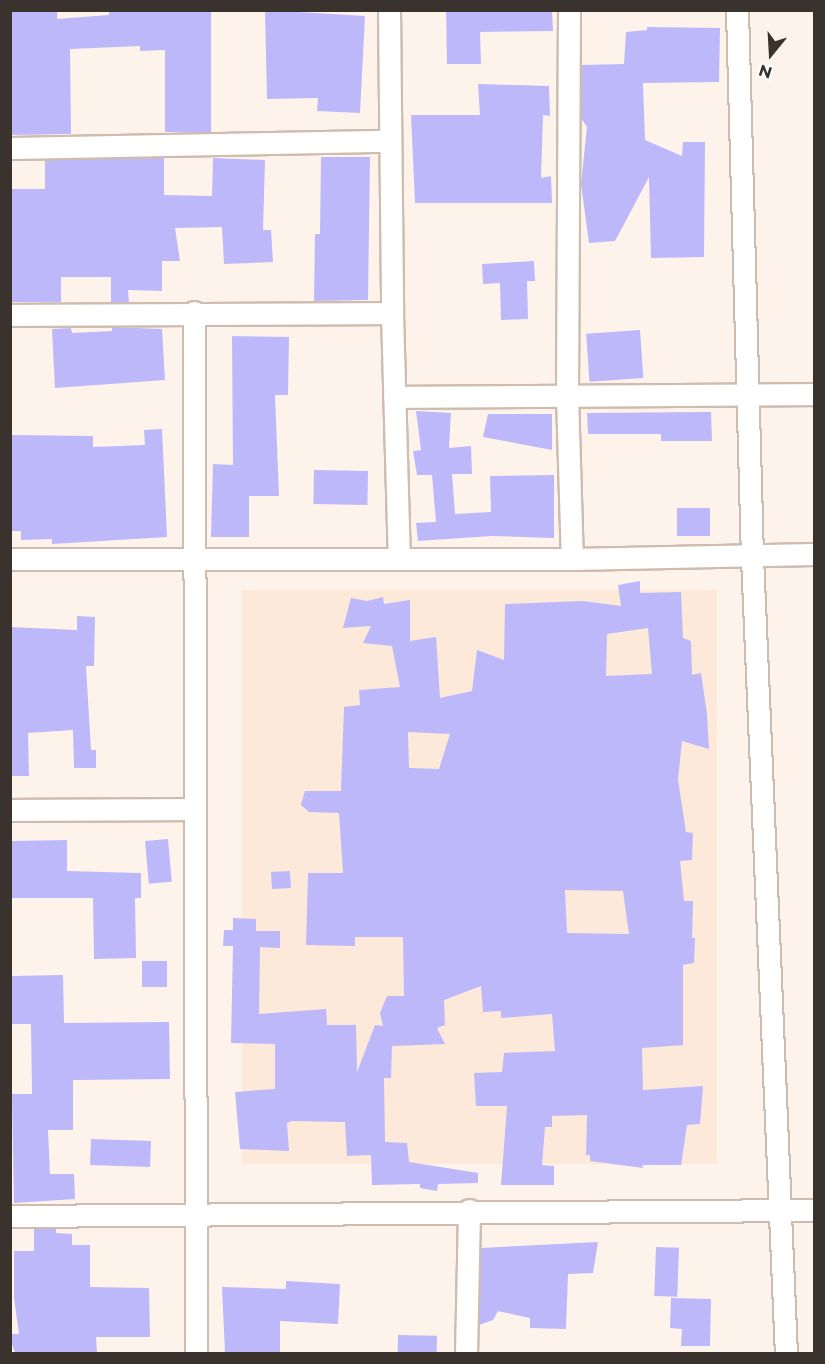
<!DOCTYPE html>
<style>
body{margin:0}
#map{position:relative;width:825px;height:1364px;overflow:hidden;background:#fef3eb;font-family:Montserrat,sans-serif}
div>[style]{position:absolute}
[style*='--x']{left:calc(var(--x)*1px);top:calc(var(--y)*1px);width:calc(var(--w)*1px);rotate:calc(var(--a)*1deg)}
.built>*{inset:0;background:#fde9d9;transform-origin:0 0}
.building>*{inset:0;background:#bdb8fa;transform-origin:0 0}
.roads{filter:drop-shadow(2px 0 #cebcaf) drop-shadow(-2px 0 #cebcaf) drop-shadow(0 2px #cebcaf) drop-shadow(0 -2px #cebcaf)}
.street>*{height:21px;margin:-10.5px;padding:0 10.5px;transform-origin:10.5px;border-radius:10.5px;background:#fff}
span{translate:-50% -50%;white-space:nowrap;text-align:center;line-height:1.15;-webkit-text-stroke:4.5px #fff;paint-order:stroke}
.frame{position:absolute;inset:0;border:12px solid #39322d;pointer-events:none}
.north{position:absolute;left:741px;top:24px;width:60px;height:60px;-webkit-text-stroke:4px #fff;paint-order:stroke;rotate:198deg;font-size:16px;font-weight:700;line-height:24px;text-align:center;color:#39322d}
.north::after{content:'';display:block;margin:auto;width:21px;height:27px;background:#39322d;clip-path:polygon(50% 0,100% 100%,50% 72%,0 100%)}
</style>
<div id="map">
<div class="built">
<i style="left:717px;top:590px;width:574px;height:475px;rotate:90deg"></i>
</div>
<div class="building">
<i style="clip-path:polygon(10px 10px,57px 10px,57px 19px,109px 15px,109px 10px,211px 10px,211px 132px,165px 132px,165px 50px,140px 51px,140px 46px,70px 49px,71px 134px,10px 135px)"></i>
<i style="clip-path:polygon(265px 10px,365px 16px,360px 113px,317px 111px,318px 98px,267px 99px)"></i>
<i style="clip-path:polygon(446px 10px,552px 10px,553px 31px,480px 32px,481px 64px,447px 64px)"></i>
<i style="clip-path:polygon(647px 27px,720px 28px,719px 82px,643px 83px,645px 140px,682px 156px,683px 142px,705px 142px,704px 257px,651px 258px,649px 177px,615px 241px,589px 243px,581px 184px,587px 127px,581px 118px,582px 65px,624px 64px,626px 32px,647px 30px)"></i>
<i style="clip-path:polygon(478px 84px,549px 86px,550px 116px,543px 115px,541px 178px,551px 176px,552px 203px,415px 203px,411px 115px,480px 115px)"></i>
<i style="clip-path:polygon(321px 157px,370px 157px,368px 300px,314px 301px,315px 234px,320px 234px)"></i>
<i style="clip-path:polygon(164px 158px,164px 195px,212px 196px,213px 158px,265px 160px,263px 230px,271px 230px,273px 262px,224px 264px,222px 227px,175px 228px,180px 261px,162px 261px,162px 291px,128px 290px,129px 302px,111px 302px,111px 277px,61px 277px,61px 302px,10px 302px,10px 189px,45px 189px,45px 160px)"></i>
<i style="clip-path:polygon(534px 261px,535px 281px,527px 281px,528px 319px,501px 320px,500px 283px,483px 284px,482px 264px)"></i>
<i style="clip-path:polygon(112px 327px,162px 329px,165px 380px,55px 388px,52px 329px,71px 328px,72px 333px,112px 331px)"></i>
<i style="left:640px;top:330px;width:48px;height:54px;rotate:86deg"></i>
<i style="clip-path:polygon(232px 336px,289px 337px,288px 395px,275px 395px,279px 496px,249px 496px,249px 537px,211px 537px,213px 464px,233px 465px)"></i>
<i style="clip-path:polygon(416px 411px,451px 413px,449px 448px,471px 446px,472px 474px,452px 474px,455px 514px,491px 512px,490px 476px,554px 475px,554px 538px,491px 536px,418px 541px,416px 523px,436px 522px,432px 475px,417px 475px,413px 451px,421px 450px)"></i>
<i style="clip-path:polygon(704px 412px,711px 412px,712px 441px,661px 441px,661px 434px,588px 434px,587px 413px)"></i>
<i style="clip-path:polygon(488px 414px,552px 414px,552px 450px,483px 437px)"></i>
<i style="clip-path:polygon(162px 429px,167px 537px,52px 544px,52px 539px,21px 540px,21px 531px,10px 531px,10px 435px,93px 436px,93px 447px,145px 445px,144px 430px)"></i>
<i style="left:314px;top:470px;width:54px;height:34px;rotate:1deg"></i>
<i style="left:677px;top:508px;width:33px;height:28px"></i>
<i style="clip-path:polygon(evenodd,640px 581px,640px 593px,681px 592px,683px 638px,691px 641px,692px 675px,701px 673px,707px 714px,709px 749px,682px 741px,678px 780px,686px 832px,693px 833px,692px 860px,680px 861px,684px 901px,693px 901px,692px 938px,695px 938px,694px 963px,683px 965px,683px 1045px,642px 1048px,643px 1090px,703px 1086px,700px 1124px,687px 1125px,681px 1165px,642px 1165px,643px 1168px,590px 1161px,590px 1155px,586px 1155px,587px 1115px,552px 1116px,552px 1127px,545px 1127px,542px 1165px,554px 1166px,554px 1185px,501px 1185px,507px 1106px,476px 1106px,474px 1073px,502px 1072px,504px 1053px,555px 1051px,552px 1014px,501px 1018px,501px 1011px,483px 1012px,481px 986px,444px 1000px,445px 1025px,437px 1028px,445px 1044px,392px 1046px,391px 1078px,384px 1078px,385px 1142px,407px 1143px,409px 1162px,478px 1173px,478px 1183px,438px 1184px,437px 1191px,420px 1188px,420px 1184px,372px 1185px,371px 1155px,347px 1156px,345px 1122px,292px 1121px,287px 1123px,289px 1151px,240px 1149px,235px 1092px,275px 1089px,275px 1044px,231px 1043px,233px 946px,223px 946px,224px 930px,233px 930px,233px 918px,256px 919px,256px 931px,280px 931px,280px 948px,260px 947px,259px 1014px,326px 1009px,327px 1025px,356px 1025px,357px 1072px,375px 1025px,383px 1026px,380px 1013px,387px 996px,404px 996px,403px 937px,355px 937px,355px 946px,306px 945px,308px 873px,343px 873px,339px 813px,309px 812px,301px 805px,305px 791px,341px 791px,344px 707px,360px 705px,359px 690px,400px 687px,392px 646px,363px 643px,371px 626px,343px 628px,351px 598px,367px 601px,383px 597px,384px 604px,410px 600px,410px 641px,436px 637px,440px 698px,472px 691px,477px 650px,504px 660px,505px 604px,583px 601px,621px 606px,618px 585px,640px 581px,648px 628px,652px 674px,606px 676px,607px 634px,648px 628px,640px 581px,408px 732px,450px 734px,439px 769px,409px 768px,408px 732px,640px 581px,565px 890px,623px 891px,629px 934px,567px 933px,565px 890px)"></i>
<i style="clip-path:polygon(77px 616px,95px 617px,94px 666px,86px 666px,91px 750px,96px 750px,96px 768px,74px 768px,73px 730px,28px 733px,29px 776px,10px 776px,10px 627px,77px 630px)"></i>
<i style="left:168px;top:839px;width:43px;height:23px;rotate:85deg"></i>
<i style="clip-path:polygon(67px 840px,67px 871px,141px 873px,141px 898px,135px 898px,136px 958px,94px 959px,93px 898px,12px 898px,12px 841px)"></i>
<i style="left:290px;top:871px;width:17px;height:19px;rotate:87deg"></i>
<i style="left:142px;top:961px;width:25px;height:26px"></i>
<i style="clip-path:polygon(63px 975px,64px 1023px,169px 1022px,170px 1079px,73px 1080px,73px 1130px,48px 1130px,50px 1174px,74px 1174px,75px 1199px,14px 1203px,12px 1094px,32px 1094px,31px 1024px,12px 1024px,11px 976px)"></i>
<i style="left:91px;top:1139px;width:60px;height:26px;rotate:2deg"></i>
<i style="clip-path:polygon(56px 1228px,56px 1233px,72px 1234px,72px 1245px,90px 1245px,90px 1287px,149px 1288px,150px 1337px,96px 1337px,97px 1353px,15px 1353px,10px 1337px,10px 1334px,19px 1334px,14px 1298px,14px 1251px,34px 1251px,34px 1229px)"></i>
<i style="clip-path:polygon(598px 1242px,593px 1273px,568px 1274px,566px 1329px,530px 1328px,530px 1318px,498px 1311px,493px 1320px,479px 1325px,481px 1248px)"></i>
<i style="left:656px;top:1247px;width:23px;height:49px;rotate:2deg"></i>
<i style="clip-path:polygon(286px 1281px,340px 1284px,338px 1324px,280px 1321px,280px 1353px,225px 1353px,222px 1287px,286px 1289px)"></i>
<i style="clip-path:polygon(671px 1298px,711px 1299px,710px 1346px,681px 1346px,682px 1329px,670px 1328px)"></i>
<i style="left:398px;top:1335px;width:39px;height:18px;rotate:1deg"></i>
</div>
<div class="roads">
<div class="street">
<i style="--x:389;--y:10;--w:303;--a:89.4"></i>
<i style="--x:392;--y:313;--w:245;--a:88.4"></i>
<i style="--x:569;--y:10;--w:385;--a:90.3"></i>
<i style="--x:567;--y:395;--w:164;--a:88.3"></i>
<i style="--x:737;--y:10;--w:547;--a:88.43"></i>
<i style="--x:752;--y:557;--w:798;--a:87.56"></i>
<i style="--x:10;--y:148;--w:379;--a:-1.1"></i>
<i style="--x:194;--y:312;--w:1042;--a:89.89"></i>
<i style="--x:10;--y:315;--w:382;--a:-0.3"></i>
<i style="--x:394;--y:397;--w:420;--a:-0.4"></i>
<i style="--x:10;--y:559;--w:562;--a:0"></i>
<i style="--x:572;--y:559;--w:242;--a:-1.2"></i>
<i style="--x:10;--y:810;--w:183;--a:-0.3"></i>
<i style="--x:10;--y:1216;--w:804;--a:-0.43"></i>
<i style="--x:466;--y:1354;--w:144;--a:-88.8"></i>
</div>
</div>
<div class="frame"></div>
<div class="north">N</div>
</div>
